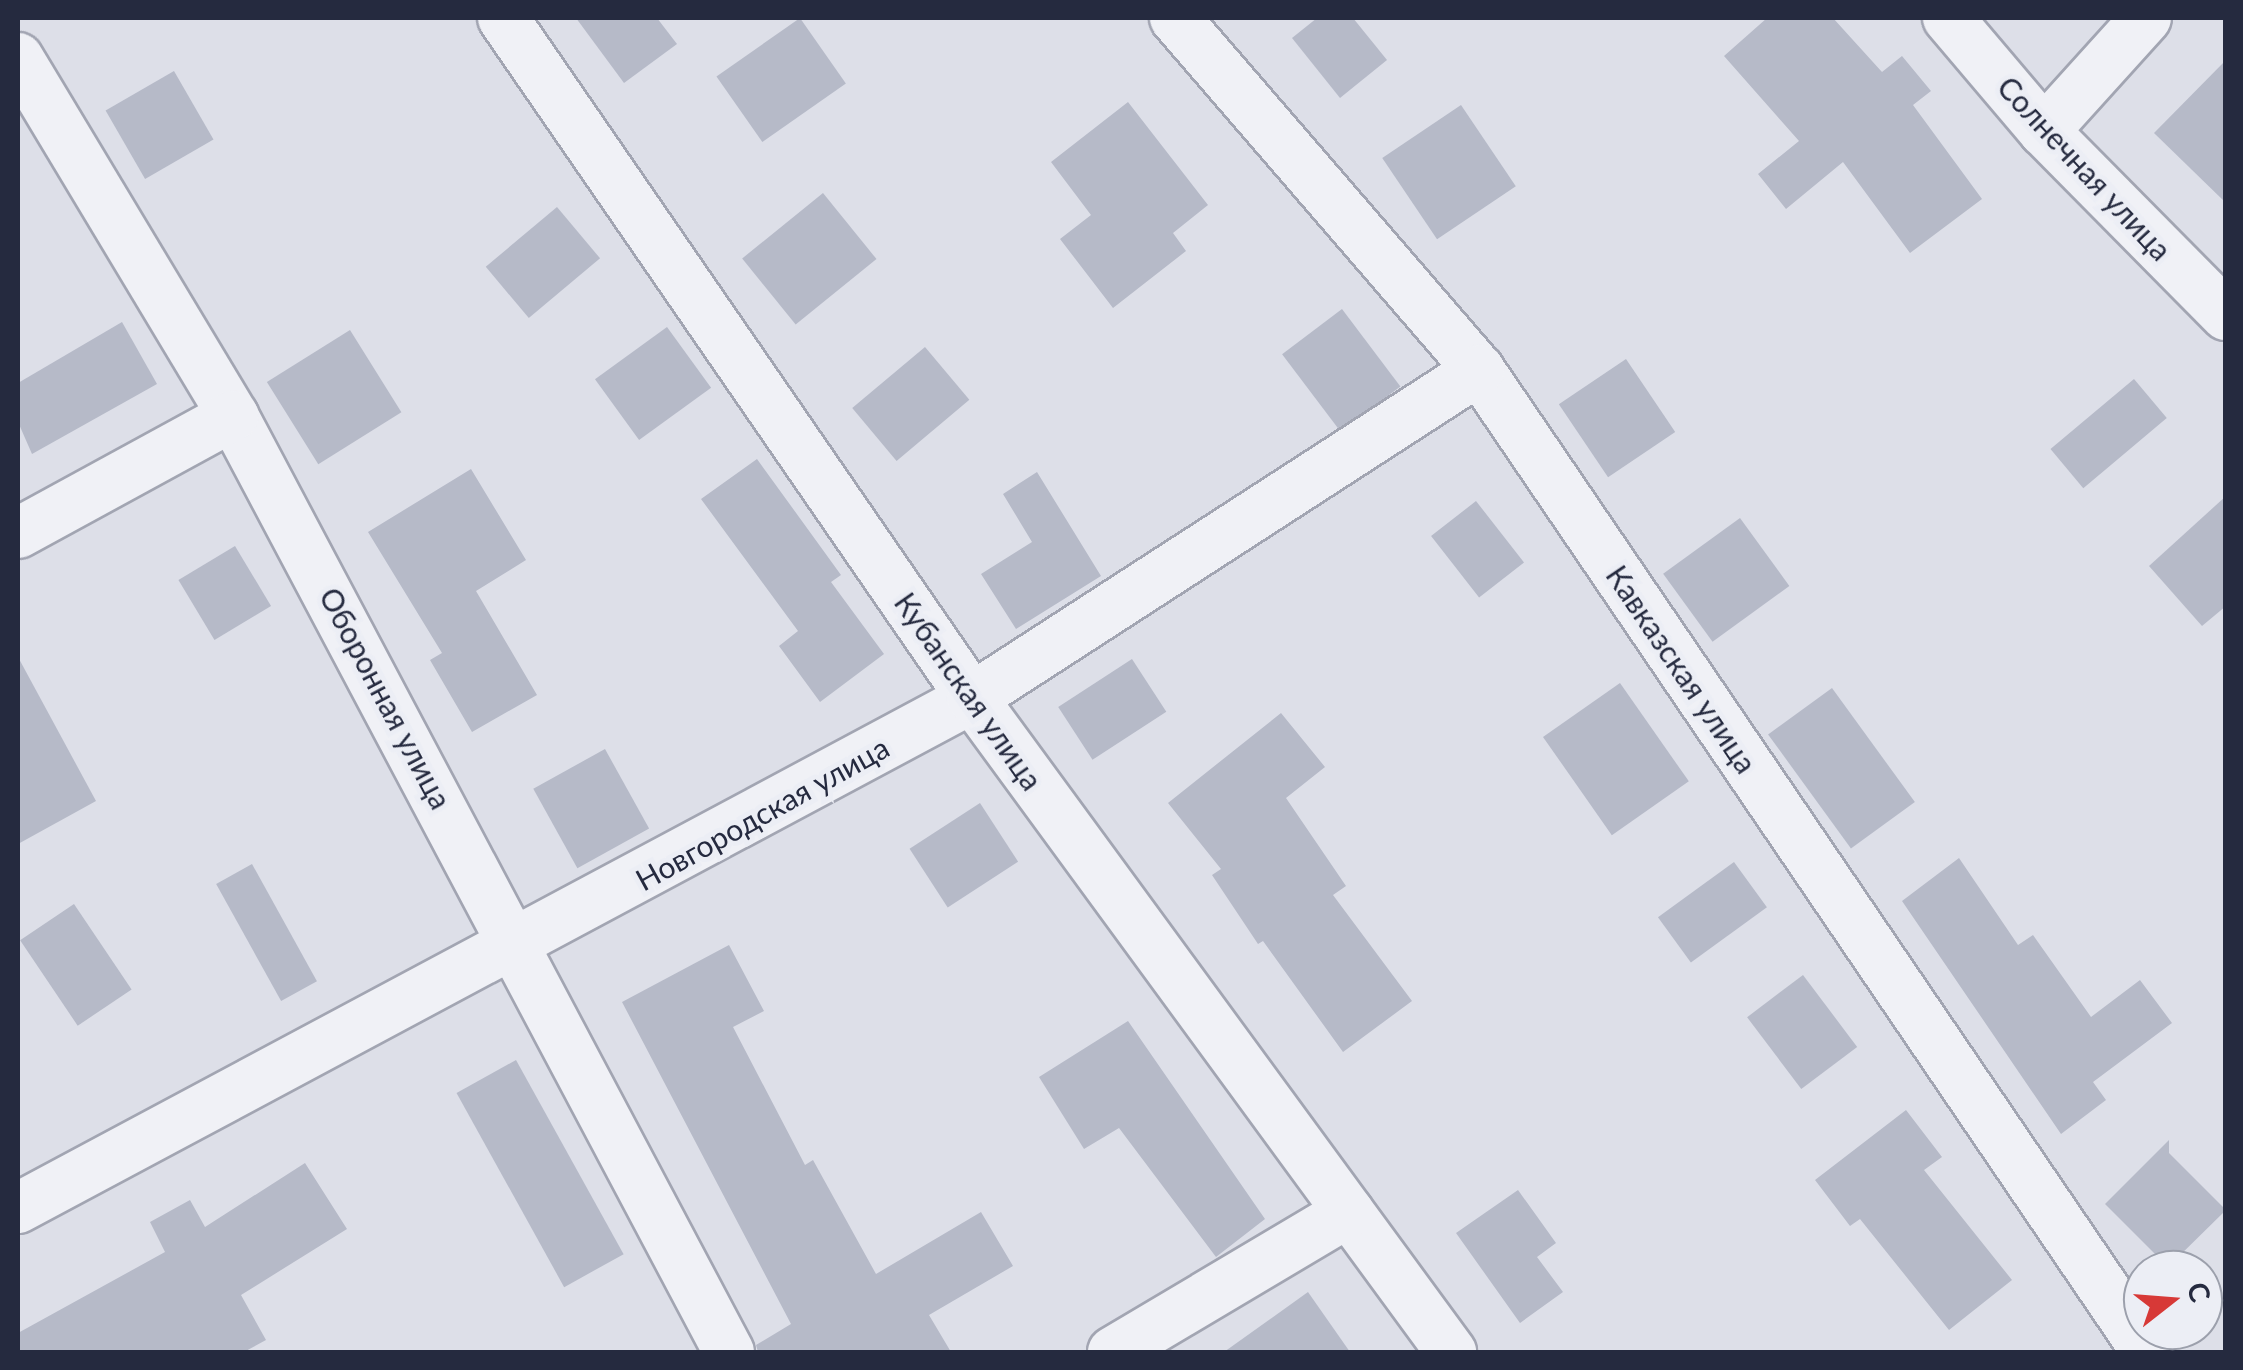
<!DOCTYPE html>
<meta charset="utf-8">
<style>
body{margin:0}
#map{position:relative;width:2243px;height:1370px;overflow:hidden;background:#dddfe8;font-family:Lato,sans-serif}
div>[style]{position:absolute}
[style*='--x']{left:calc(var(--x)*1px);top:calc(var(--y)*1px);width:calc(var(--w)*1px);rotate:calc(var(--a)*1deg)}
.building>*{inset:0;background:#b6bac8;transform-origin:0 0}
.roads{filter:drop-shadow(2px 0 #a2a5b2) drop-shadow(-2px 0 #a2a5b2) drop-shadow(0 2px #a2a5b2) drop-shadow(0 -2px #a2a5b2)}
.street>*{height:50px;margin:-25px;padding:0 25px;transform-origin:25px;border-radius:25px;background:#f0f1f6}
span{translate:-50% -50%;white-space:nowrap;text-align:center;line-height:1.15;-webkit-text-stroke:10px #eceef5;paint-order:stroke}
.street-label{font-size:30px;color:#252a3f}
.frame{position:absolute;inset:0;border:20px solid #252a3f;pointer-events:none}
.north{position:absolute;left:2123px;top:1250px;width:100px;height:100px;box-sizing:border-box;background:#eceef5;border:2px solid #9ca0ac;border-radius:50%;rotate:73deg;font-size:28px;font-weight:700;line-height:40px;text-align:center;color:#252a3f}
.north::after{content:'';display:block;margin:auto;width:35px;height:45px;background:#d73937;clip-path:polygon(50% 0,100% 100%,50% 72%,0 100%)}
</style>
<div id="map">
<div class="building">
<i style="clip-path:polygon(576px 18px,657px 18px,677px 44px,624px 83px)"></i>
<i style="left:800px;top:18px;width:80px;height:102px;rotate:55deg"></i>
<i style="clip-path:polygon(1317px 18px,1353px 18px,1387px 60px,1340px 98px,1292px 38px)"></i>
<i style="clip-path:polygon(1767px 18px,1833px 18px,1882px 72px,1902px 56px,1931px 91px,1913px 105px,1982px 199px,1910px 253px,1843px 162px,1786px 209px,1758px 174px,1799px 141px,1724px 56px)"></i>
<i style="clip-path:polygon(2226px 60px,2226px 203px,2154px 133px)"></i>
<i style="left:174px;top:71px;width:79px;height:79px;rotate:60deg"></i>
<i style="clip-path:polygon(1128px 102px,1208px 205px,1173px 233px,1186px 251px,1113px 308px,1060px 239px,1091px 215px,1051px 162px)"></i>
<i style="left:1461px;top:105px;width:98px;height:95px;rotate:56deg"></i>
<i style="left:823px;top:193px;width:85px;height:104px;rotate:51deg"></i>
<i style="left:557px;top:207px;width:67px;height:93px;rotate:50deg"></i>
<i style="left:1342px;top:309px;width:97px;height:75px;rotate:53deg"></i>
<i style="clip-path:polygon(122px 322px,157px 384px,32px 454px,18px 422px,18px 383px)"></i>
<i style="left:667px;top:327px;width:75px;height:89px;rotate:54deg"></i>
<i style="left:350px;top:330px;width:97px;height:98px;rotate:58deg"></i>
<i style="left:925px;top:347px;width:69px;height:95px;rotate:50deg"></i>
<i style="left:1626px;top:359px;width:88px;height:81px;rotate:56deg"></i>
<i style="left:2134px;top:379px;width:51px;height:109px;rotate:50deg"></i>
<i style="clip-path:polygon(757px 459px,841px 575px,831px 582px,884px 654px,820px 702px,779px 646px,798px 631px,701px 499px)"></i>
<i style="clip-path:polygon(471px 469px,526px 560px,476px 591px,537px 695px,472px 732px,430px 660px,442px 653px,368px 532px)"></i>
<i style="clip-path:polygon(1037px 472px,1101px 576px,1016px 629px,981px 574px,1032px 542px,1003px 494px)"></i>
<i style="clip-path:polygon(2226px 496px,2226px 606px,2202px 626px,2149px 566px)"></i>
<i style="left:1476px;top:501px;width:78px;height:57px;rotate:52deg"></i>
<i style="left:1740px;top:518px;width:84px;height:95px;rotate:54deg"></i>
<i style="left:235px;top:546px;width:70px;height:66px;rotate:59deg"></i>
<i style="clip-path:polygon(18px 657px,96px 801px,18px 844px)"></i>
<i style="left:1132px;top:659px;width:63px;height:88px;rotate:57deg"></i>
<i style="left:1620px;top:683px;width:120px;height:94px;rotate:55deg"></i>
<i style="left:1832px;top:688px;width:141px;height:79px;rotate:54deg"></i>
<i style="clip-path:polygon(1281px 713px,1325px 767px,1286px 798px,1346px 886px,1333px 895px,1412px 1001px,1343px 1052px,1263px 941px,1258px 944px,1212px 875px,1221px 869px,1168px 803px)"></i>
<i style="left:605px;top:749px;width:91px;height:82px;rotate:61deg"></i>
<i style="left:980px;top:803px;width:70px;height:84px;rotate:57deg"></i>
<i style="clip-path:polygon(1959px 858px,2018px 945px,2033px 935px,2091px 1017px,2140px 980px,2172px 1023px,2093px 1082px,2106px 1100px,2061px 1134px,1902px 901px)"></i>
<i style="left:1734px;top:862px;width:56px;height:94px;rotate:54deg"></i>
<i style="left:252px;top:864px;width:134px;height:41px;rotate:61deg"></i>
<i style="left:74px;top:904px;width:103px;height:65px;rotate:56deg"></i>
<i style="clip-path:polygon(729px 945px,764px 1011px,733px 1027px,805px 1165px,813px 1160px,876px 1274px,981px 1212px,1013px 1266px,929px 1315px,951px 1352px,758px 1352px,756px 1345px,791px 1324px,622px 1002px)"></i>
<i style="left:1803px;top:975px;width:90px;height:70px;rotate:53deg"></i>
<i style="clip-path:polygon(1128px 1021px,1265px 1219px,1216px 1257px,1119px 1128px,1084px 1149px,1039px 1077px)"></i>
<i style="left:516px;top:1060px;width:222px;height:68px;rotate:61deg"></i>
<i style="clip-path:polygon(1906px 1110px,1942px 1157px,1924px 1170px,2012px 1280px,1949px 1330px,1860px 1219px,1850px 1226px,1815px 1180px)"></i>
<i style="clip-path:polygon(2169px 1140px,2169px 1153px,2226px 1210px,2168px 1267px,2105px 1204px)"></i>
<i style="clip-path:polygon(305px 1163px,347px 1229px,241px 1295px,266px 1340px,244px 1352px,18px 1352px,18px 1333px,165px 1252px,150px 1222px,190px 1200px,205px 1227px)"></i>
<i style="clip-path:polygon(1518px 1190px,1556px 1243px,1537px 1257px,1563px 1292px,1520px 1323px,1456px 1233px)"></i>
<i style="clip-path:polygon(1308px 1292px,1350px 1352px,1224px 1352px)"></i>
</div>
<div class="roads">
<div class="street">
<i style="--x:503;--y:18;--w:826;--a:55.41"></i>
<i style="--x:972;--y:698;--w:811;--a:53.78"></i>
<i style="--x:1175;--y:18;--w:465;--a:49.2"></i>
<i style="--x:1479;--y:370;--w:1188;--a:55.77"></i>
<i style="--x:1948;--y:18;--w:148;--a:49.7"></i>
<i style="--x:2044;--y:131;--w:259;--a:45.3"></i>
<i style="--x:18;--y:58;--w:418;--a:59"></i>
<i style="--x:233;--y:416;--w:1059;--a:62.08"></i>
<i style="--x:2044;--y:131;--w:152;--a:-47.9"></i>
<i style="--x:18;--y:533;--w:245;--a:-28.6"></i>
<i style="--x:18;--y:1208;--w:1082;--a:-28.13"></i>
<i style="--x:972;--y:698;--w:604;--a:-32.9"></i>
<i style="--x:1113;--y:1352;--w:274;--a:-30.7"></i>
</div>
</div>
<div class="street-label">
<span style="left:2085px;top:168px;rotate:47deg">Солнечная улица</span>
<span style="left:1682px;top:669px;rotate:56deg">Кавказская улица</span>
<span style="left:969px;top:691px;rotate:55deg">Кубанская улица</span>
<span style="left:386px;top:698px;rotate:62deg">Оборонная улица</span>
<span style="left:762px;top:813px;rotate:-29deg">Новгородская улица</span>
</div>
<div class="frame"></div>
<div class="north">С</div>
</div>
